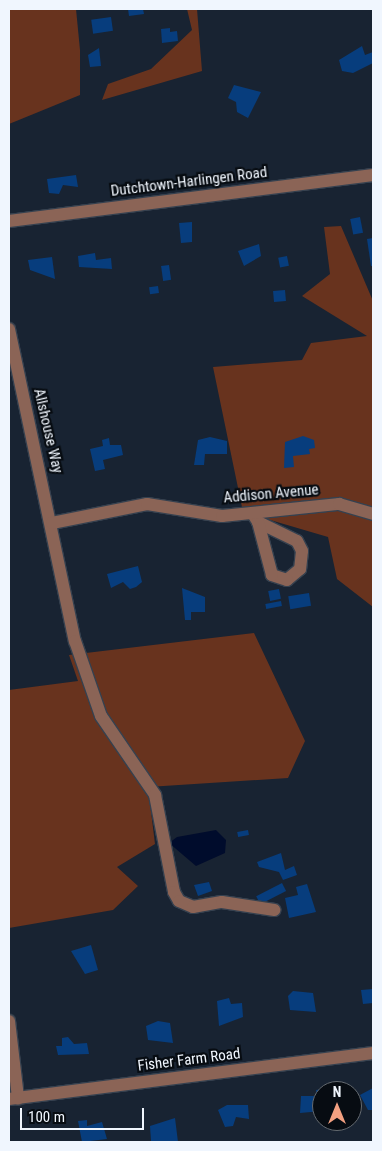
<!DOCTYPE html>
<style>
body{margin:0}
#map{position:relative;width:382px;height:1151px;overflow:hidden;background:#182332;font-family:"Roboto Condensed",sans-serif}
div>[style]{position:absolute}
[style*='--x']{left:calc(var(--x)*1px);top:calc(var(--y)*1px);width:calc(var(--w)*1px);rotate:calc(var(--a)*1deg)}
.green>*{inset:0;background:#68331e}
.water>*{inset:0;background:#000c2c}
.building>*{inset:0;background:#073d7d;transform-origin:0 0}
.roads{filter:drop-shadow(1px 0 #36414f) drop-shadow(-1px 0 #36414f) drop-shadow(0 1px #36414f) drop-shadow(0 -1px #36414f)}
.minor>*{height:12px;margin:-6px;padding:0 6px;transform-origin:6px;border-radius:6px;background:#8b6456}
span{translate:-50% -50%;white-space:nowrap;text-align:center;line-height:1.15;-webkit-text-stroke:4.5px #070c12;paint-order:stroke}
.street-label{font-size:15px;color:#f0f6fe}
.frame{position:absolute;inset:0;border:10px solid #f0f6fe;pointer-events:none}
.north{position:absolute;left:312px;top:1081px;width:50px;height:50px;box-sizing:border-box;background:#070c12;border:1px solid #646a70;border-radius:50%;rotate:0deg;font-size:14px;font-weight:700;line-height:20px;text-align:center;color:#f0f6fe}
.north::after{content:'';display:block;margin:auto;width:18px;height:22px;background:#f2a081;clip-path:polygon(50% 0,100% 100%,50% 72%,0 100%)}
.scale{position:absolute;left:20px;top:1108px;width:124px;height:22px;box-sizing:border-box;border:2px solid #f0f6fe;border-top:0;padding-left:6px;font-size:15px;line-height:18px;white-space:nowrap;color:#f0f6fe;-webkit-text-stroke:4px #070c12;paint-order:stroke}
</style>
<div id="map">
<div class="green">
<i style="clip-path:polygon(9px 9px,76px 9px,80px 50px,80px 95px,9px 124px)"></i>
<i style="clip-path:polygon(187px 9px,197px 9px,202px 71px,102px 100px,108px 84px,151px 69px,192px 30px)"></i>
<i style="clip-path:polygon(341px 226px,373px 301px,373px 607px,337px 579px,328px 537px,243px 512px,213px 367px,302px 360px,311px 343px,367px 336px,302px 296px,330px 274px,324px 227px)"></i>
<i style="clip-path:polygon(254px 633px,305px 741px,288px 778px,148px 787px,155px 844px,117px 867px,138px 886px,113px 910px,9px 928px,9px 690px,78px 681px,69px 655px)"></i>
</div>
<div class="water">
<i style="clip-path:polygon(216px 830px,226px 840px,225px 853px,196px 866px,169px 843px,177px 837px)"></i>
</div>
<div class="building">
<i style="clip-path:polygon(128px 9px,143px 9px,144px 14px,129px 16px)"></i>
<i style="left:111px;top:17px;width:14px;height:20px;rotate:82deg"></i>
<i style="clip-path:polygon(170px 28px,170px 32px,177px 31px,178px 41px,162px 43px,161px 29px)"></i>
<i style="clip-path:polygon(362px 46px,365px 55px,373px 52px,373px 63px,353px 73px,342px 71px,339px 60px)"></i>
<i style="clip-path:polygon(99px 48px,101px 66px,90px 67px,88px 55px)"></i>
<i style="clip-path:polygon(234px 85px,261px 92px,248px 118px,237px 112px,236px 102px,228px 98px)"></i>
<i style="clip-path:polygon(76px 175px,78px 187px,63px 185px,59px 194px,49px 193px,47px 179px)"></i>
<i style="left:360px;top:217px;width:16px;height:10px;rotate:79deg"></i>
<i style="clip-path:polygon(192px 222px,192px 242px,181px 243px,179px 223px)"></i>
<i style="clip-path:polygon(373px 238px,373px 266px,371px 266px,367px 239px)"></i>
<i style="clip-path:polygon(259px 244px,261px 256px,244px 266px,238px 251px)"></i>
<i style="clip-path:polygon(95px 253px,96px 260px,111px 258px,112px 269px,79px 267px,78px 256px)"></i>
<i style="left:287px;top:256px;width:10px;height:9px;rotate:79deg"></i>
<i style="clip-path:polygon(52px 257px,55px 279px,30px 270px,28px 260px)"></i>
<i style="left:169px;top:265px;width:15px;height:8px;rotate:82deg"></i>
<i style="left:158px;top:286px;width:7px;height:9px;rotate:82deg"></i>
<i style="left:285px;top:290px;width:11px;height:12px;rotate:85deg"></i>
<i style="clip-path:polygon(303px 436px,314px 440px,315px 448px,309px 449px,310px 454px,293px 456px,294px 467px,284px 468px,285px 442px)"></i>
<i style="clip-path:polygon(210px 437px,227px 441px,227px 454px,205px 454px,204px 465px,194px 465px,198px 440px)"></i>
<i style="clip-path:polygon(109px 438px,110px 445px,121px 445px,123px 455px,103px 460px,105px 469px,95px 471px,90px 449px,103px 446px,102px 440px)"></i>
<i style="clip-path:polygon(138px 566px,142px 582px,136px 587px,130px 589px,123px 582px,111px 588px,107px 574px)"></i>
<i style="clip-path:polygon(182px 588px,205px 597px,205px 612px,191px 612px,191px 620px,185px 620px)"></i>
<i style="left:279px;top:589px;width:10px;height:11px;rotate:79deg"></i>
<i style="left:309px;top:593px;width:13px;height:21px;rotate:81deg"></i>
<i style="left:281px;top:601px;width:5px;height:16px;rotate:79deg"></i>
<i style="left:248px;top:830px;width:5px;height:11px;rotate:79deg"></i>
<i style="clip-path:polygon(281px 853px,285px 870px,294px 866px,297px 875px,283px 880px,279px 872px,259px 867px,257px 862px)"></i>
<i style="clip-path:polygon(209px 882px,212px 891px,198px 896px,194px 885px)"></i>
<i style="left:282px;top:883px;width:9px;height:29px;rotate:63deg"></i>
<i style="clip-path:polygon(307px 884px,316px 912px,289px 918px,285px 898px,298px 895px,296px 887px)"></i>
<i style="clip-path:polygon(91px 945px,98px 970px,85px 974px,71px 951px)"></i>
<i style="clip-path:polygon(373px 989px,373px 1003px,363px 1004px,361px 990px)"></i>
<i style="clip-path:polygon(293px 991px,313px 993px,316px 1012px,290px 1010px,288px 996px)"></i>
<i style="clip-path:polygon(229px 998px,231px 1004px,242px 1003px,243px 1017px,219px 1026px,217px 1001px)"></i>
<i style="clip-path:polygon(158px 1021px,170px 1023px,173px 1043px,148px 1040px,146px 1026px)"></i>
<i style="clip-path:polygon(68px 1037px,74px 1044px,87px 1043px,89px 1054px,58px 1055px,56px 1046px,62px 1046px,62px 1038px)"></i>
<i style="clip-path:polygon(373px 1088px,373px 1110px,368px 1110px,360px 1095px)"></i>
<i style="clip-path:polygon(324px 1089px,322px 1111px,300px 1113px,301px 1096px,317px 1096px,316px 1090px)"></i>
<i style="clip-path:polygon(227px 1105px,248px 1105px,249px 1119px,236px 1117px,233px 1126px,225px 1127px,218px 1110px)"></i>
<i style="clip-path:polygon(175px 1118px,178px 1142px,151px 1141px,150px 1126px)"></i>
<i style="clip-path:polygon(87px 1120px,87px 1126px,102px 1122px,107px 1139px,82px 1142px,78px 1121px)"></i>
</div>
<div class="roads">
<div class="minor">
<i style="--x:9;--y:221;--w:367;--a:-7.2"></i>
<i style="--x:9;--y:329;--w:319;--a:78.1"></i>
<i style="--x:75;--y:641;--w:79;--a:70.9"></i>
<i style="--x:101;--y:716;--w:96;--a:55.6"></i>
<i style="--x:155;--y:795;--w:99;--a:78.9"></i>
<i style="--x:174;--y:892;--w:10;--a:61"></i>
<i style="--x:179;--y:901;--w:15;--a:23"></i>
<i style="--x:193;--y:907;--w:29;--a:-10"></i>
<i style="--x:222;--y:902;--w:53;--a:8.7"></i>
<i style="--x:253;--y:514;--w:9;--a:58"></i>
<i style="--x:258;--y:522;--w:43;--a:26"></i>
<i style="--x:297;--y:541;--w:11;--a:63"></i>
<i style="--x:302;--y:551;--w:18;--a:96"></i>
<i style="--x:300;--y:569;--w:17;--a:140"></i>
<i style="--x:287;--y:580;--w:16;--a:-162"></i>
<i style="--x:272;--y:575;--w:55;--a:-104.8"></i>
<i style="--x:52;--y:523;--w:97;--a:-11.3"></i>
<i style="--x:147;--y:504;--w:76;--a:9.1"></i>
<i style="--x:222;--y:516;--w:118;--a:-5.9"></i>
<i style="--x:339;--y:504;--w:35;--a:16"></i>
<i style="--x:9;--y:1021;--w:78;--a:83.3"></i>
<i style="--x:9;--y:1099;--w:367;--a:-7.2"></i>
</div>
</div>
<div class="street-label">
<span style="left:189px;top:182px;rotate:-7deg">Dutchtown-Harlingen Road</span>
<span style="left:48px;top:431px;rotate:77deg">Allshouse Way</span>
<span style="left:271px;top:494px;rotate:-5deg">Addison Avenue</span>
<span style="left:189px;top:1060px;rotate:-7deg">Fisher Farm Road</span>
</div>
<div class="frame"></div>
<div class="north">N</div>
<div class="scale">100 m</div>
</div>
